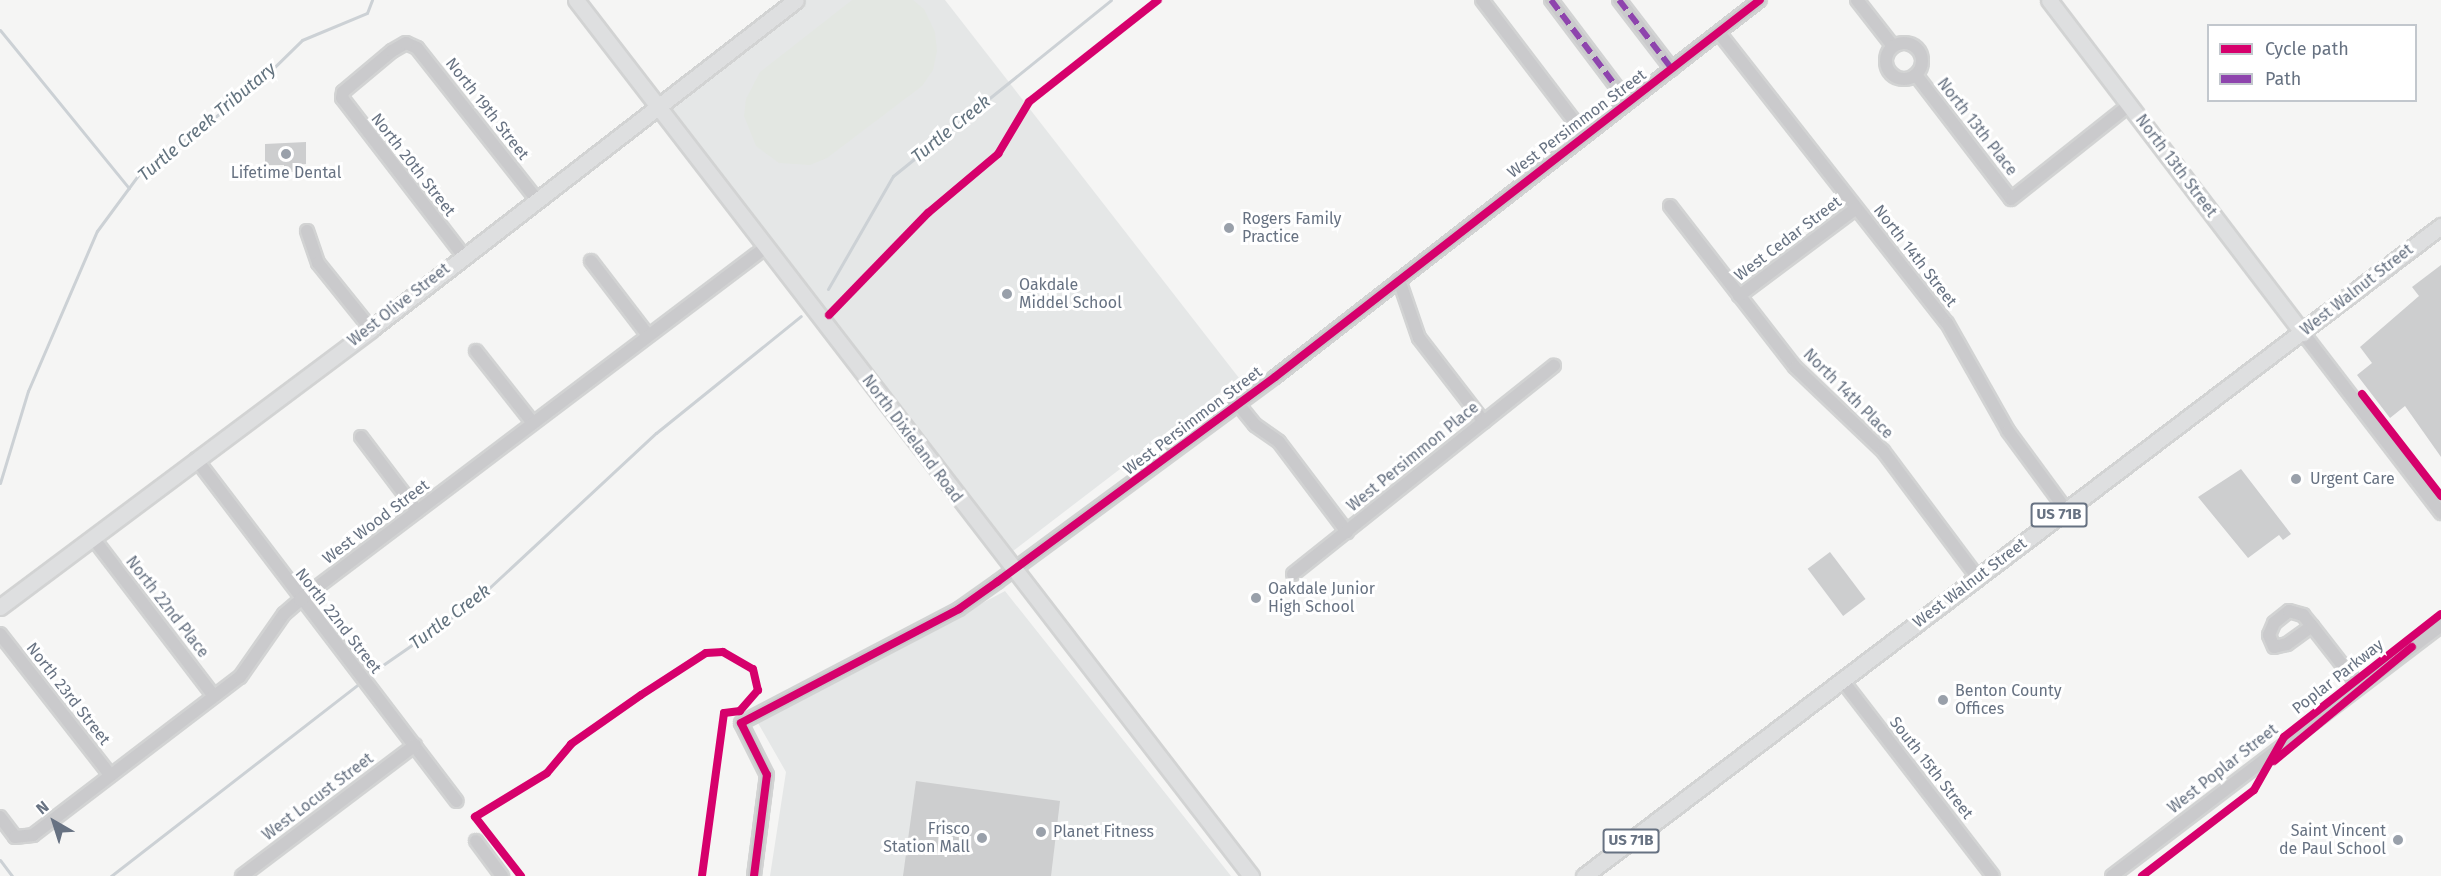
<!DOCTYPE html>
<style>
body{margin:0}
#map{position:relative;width:2441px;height:876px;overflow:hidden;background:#f5f5f4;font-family:"Fira Sans",sans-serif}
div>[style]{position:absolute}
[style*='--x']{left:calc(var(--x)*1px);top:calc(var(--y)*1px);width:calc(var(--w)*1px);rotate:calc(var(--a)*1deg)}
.built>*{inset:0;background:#e5e7e7}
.green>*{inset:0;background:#e3e7e2}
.stream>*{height:3px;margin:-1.5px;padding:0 1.5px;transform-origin:1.5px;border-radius:1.5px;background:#ccd1d5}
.building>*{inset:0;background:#cdcecf;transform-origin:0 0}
.roads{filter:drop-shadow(2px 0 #d2d3d3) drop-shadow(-2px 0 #d2d3d3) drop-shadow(0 2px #d2d3d3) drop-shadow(0 -2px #d2d3d3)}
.minor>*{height:12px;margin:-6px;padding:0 6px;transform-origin:6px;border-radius:6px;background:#cacacc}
.minor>.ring{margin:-6px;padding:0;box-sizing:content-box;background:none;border:12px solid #cacacc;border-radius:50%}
.major>*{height:15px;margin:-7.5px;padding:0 7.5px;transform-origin:7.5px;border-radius:7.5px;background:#dedfe0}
.quiet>*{height:6px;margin-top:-3px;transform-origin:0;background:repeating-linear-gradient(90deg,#8e44ad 0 12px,transparent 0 18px)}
.cycleway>*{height:8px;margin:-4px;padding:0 4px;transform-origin:4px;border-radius:4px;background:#d6006c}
.dots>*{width:16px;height:16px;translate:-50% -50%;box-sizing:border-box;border:3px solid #fff;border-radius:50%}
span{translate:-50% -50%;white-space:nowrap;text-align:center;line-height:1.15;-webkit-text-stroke:6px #fff;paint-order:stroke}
.shield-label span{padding:2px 4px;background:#fff;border:2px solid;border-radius:4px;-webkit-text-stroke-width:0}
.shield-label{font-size:15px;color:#677282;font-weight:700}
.street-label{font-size:16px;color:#677282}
.poi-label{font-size:16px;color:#677282}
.left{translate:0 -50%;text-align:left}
.right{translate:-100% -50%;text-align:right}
.water-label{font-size:18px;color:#63737f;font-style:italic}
.legend{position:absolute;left:2207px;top:24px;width:210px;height:78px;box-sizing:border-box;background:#fff;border:2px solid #c2c7cd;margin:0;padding:8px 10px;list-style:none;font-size:18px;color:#677282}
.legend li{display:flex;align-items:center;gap:12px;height:30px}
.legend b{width:30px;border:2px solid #c2c7cd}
.north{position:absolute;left:24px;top:792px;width:60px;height:60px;-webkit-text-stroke:4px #fff;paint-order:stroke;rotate:321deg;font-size:16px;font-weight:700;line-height:24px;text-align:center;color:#677282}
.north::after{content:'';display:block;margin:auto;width:21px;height:27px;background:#677282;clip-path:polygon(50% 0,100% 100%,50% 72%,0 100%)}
</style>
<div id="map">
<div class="built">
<i style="clip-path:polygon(796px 0,945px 0,1239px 378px,1013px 551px,661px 105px)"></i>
<i style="clip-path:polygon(1005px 591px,1231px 876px,770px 876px,786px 772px,758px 723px)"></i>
</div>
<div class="green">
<i style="clip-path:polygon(913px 0,924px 9px,935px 32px,937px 51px,933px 70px,922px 86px,827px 158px,810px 165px,779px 163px,756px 146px,744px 116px,746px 99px,760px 72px,852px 0)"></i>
</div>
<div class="stream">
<i style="--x:0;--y:30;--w:204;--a:50.8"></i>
<i style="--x:828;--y:289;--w:130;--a:-60.1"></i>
<i style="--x:893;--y:176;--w:280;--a:-38.9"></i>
<i style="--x:0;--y:483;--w:96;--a:-73.1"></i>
<i style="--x:28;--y:391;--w:174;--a:-66.7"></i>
<i style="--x:97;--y:231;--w:71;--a:-53.6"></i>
<i style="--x:139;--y:174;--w:140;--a:-36.9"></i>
<i style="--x:251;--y:90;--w:71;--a:-44.4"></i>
<i style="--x:302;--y:40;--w:70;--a:-22.6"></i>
<i style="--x:367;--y:13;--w:14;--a:-69"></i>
<i style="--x:367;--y:676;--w:130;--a:-34.7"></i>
<i style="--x:474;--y:602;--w:248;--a:-42.9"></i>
<i style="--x:656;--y:433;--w:186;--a:-38.9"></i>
<i style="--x:0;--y:860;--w:20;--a:53"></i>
<i style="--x:111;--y:876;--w:318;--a:-37.8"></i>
</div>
<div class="building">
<i style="clip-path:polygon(306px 142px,306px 164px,298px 165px,298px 172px,284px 172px,284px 165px,265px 165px,265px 144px)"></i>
<i style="clip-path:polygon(2441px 265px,2441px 457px,2405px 406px,2390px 418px,2357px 375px,2372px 363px,2360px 347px,2419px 296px,2412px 287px)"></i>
<i style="clip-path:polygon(2241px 469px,2291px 534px,2283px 540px,2279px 535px,2248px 558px,2198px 497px)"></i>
<i style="left:1830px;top:552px;width:59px;height:28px;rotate:53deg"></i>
<i style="clip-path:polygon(916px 781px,1060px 801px,1051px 876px,903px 876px)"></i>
</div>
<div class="roads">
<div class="minor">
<i style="--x:1482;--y:0;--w:168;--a:52.7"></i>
<i style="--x:1551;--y:0;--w:128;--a:53"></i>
<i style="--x:1619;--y:0;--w:87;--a:52.5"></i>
<i style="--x:1857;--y:0;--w:58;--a:52"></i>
<i style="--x:1720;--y:34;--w:367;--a:51.9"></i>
<i style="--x:1947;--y:323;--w:124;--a:60.5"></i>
<i style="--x:2008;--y:431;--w:98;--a:53.7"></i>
<i class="ring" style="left:1886px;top:43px;width:24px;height:24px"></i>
<i style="--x:1916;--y:75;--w:156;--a:52.5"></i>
<i style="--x:2011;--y:199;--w:151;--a:-38.5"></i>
<i style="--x:1670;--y:206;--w:204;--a:52.2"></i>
<i style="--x:1795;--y:367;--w:122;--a:43.7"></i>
<i style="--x:1883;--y:451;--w:159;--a:53.2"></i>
<i style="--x:307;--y:231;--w:34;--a:71"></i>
<i style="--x:318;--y:263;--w:85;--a:51.2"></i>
<i style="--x:463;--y:255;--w:198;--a:-127.6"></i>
<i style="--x:342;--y:98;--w:6;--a:-81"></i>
<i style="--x:343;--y:92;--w:64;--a:-39.9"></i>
<i style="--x:392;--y:51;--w:16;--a:-30"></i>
<i style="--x:406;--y:43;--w:12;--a:24"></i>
<i style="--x:417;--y:48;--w:195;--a:51.7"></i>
<i style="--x:591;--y:261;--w:92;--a:52.5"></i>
<i style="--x:1399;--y:280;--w:61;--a:71"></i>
<i style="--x:1419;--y:338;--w:106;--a:52.3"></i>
<i style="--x:1739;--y:296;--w:146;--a:-36.9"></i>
<i style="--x:2303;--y:333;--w:227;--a:52.5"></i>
<i style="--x:476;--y:351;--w:90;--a:51.7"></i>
<i style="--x:1238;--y:404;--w:27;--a:51"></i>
<i style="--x:1255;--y:425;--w:29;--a:35"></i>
<i style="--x:1279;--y:442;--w:113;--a:52.9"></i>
<i style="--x:361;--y:437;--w:93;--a:52.9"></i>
<i style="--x:196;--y:459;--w:430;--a:52.7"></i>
<i style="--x:93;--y:538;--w:199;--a:52.6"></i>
<i style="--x:1293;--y:574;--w:334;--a:-38.6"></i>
<i style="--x:2312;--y:626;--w:31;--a:144"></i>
<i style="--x:2287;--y:644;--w:13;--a:167"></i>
<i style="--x:2274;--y:647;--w:13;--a:-113"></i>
<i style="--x:2269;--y:635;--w:13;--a:-67"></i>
<i style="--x:2274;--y:623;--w:19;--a:-39"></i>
<i style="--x:2289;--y:611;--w:15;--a:16"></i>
<i style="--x:2303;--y:615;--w:14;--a:51"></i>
<i style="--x:2312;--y:626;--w:75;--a:52.1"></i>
<i style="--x:0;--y:634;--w:179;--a:52"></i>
<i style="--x:1842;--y:680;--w:247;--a:52.4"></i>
<i style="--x:0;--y:817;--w:25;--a:53"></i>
<i style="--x:15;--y:837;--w:18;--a:-6"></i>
<i style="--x:33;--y:835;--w:260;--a:-37.4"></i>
<i style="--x:240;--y:677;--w:77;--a:-55.1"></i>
<i style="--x:284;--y:614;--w:21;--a:-41"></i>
<i style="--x:300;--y:600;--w:585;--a:-37.14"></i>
<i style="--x:476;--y:841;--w:44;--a:53.4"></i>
<i style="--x:242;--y:876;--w:217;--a:-37.1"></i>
<i style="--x:754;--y:876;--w:102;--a:-82.7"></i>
<i style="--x:767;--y:775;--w:58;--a:-116.6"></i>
<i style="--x:741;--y:723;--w:246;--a:-27.6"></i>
<i style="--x:959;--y:609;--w:47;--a:-35.4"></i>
<i style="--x:997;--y:582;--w:345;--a:-36.4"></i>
<i style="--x:1275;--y:377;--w:614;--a:-37.86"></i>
<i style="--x:2112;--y:876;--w:414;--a:-37.3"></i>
</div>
<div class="major">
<i style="--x:576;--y:0;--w:1106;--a:52.38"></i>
<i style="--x:2049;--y:0;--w:419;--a:52.7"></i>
<i style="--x:0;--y:607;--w:464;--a:-36.8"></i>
<i style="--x:371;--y:329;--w:537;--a:-37.74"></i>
<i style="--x:1584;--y:876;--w:1076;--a:-37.18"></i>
</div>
</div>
<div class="quiet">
<i style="--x:1551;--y:0;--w:128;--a:53"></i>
<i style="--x:1619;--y:0;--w:87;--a:52.5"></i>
</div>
<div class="cycleway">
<i style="--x:829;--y:315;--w:142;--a:-45.9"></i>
<i style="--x:928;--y:213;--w:92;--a:-40.1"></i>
<i style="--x:998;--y:154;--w:61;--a:-59.2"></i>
<i style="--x:1029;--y:102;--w:164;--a:-38.3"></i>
<i style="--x:2362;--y:394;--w:129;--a:52.2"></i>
<i style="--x:2274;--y:761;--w:179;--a:-39.6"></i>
<i style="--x:521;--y:876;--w:75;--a:-127.9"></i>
<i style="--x:475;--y:817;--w:84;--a:-31.4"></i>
<i style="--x:547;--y:773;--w:38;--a:-50"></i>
<i style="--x:571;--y:744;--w:85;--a:-35"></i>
<i style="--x:641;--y:695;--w:77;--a:-32.9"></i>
<i style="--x:706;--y:653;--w:17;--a:-3"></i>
<i style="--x:723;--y:652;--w:34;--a:30"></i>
<i style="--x:753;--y:669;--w:22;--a:77"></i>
<i style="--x:758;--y:690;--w:28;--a:131"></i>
<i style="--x:740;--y:711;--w:16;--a:173"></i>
<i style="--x:724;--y:713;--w:164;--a:97.7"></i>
<i style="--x:754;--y:876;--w:102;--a:-82.7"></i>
<i style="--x:767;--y:775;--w:58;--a:-116.6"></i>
<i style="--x:741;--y:723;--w:246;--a:-27.6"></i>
<i style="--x:959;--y:609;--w:47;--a:-35.4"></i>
<i style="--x:997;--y:582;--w:345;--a:-36.4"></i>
<i style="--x:1275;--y:377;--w:614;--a:-37.86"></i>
<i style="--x:2142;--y:876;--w:141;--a:-37.5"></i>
<i style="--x:2254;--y:790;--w:61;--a:-60.5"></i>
<i style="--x:2284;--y:737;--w:199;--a:-38.1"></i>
</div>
<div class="dots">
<i style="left:286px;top:154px;background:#99a0aa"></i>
<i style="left:1229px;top:228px;background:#99a0aa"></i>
<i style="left:1007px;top:294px;background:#99a0aa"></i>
<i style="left:2296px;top:479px;background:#99a0aa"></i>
<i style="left:1256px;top:598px;background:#99a0aa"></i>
<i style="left:1943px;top:700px;background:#99a0aa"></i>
<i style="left:1041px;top:832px;background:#99a0aa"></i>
<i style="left:982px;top:838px;background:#99a0aa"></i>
<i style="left:2398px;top:840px;background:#99a0aa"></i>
</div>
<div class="shield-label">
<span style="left:2059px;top:515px">US 71B</span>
<span style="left:1631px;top:841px">US 71B</span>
</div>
<div class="street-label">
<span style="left:487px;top:109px;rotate:52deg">North 19th Street</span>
<span style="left:1577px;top:124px;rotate:-37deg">West Persimmon Street</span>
<span style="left:1977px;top:127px;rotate:52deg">North 13th Place</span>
<span style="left:413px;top:165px;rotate:52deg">North 20th Street</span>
<span style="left:2176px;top:166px;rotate:53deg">North 13th Street</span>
<span style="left:1788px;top:239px;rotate:-37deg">West Cedar Street</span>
<span style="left:1915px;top:256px;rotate:52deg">North 14th Street</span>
<span style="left:2357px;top:290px;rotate:-38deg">West Walnut Street</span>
<span style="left:399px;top:305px;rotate:-38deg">West Olive Street</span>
<span style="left:1848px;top:394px;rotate:45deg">North 14th Place</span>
<span style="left:1193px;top:421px;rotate:-37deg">West Persimmon Street</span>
<span style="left:912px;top:439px;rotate:53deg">North Dixieland Road</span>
<span style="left:1413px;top:457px;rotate:-39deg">West Persimmon Place</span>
<span style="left:376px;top:522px;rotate:-37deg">West Wood Street</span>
<span style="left:1970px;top:583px;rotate:-37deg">West Walnut Street</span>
<span style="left:167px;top:607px;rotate:52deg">North 22nd Place</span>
<span style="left:338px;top:621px;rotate:52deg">North 22nd Street</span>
<span style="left:2338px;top:677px;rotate:-38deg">Poplar Parkway</span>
<span style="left:68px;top:694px;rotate:52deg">North 23rd Street</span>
<span style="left:1931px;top:768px;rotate:52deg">South 15th Street</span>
<span style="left:2223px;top:769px;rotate:-38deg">West Poplar Street</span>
<span style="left:318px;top:797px;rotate:-37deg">West Locust Street</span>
</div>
<div class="poi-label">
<span style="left:286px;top:173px">Lifetime Dental</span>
<span class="left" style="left:1242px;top:228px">Rogers Family<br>Practice</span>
<span class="left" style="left:1019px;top:294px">Oakdale<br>Middel School</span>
<span class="left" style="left:2310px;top:479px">Urgent Care</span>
<span class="left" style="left:1268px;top:598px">Oakdale Junior<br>High School</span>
<span class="left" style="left:1955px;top:700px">Benton County<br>Offices</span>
<span class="right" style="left:970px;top:838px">Frisco<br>Station Mall</span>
<span class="right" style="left:2386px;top:840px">Saint Vincent<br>de Paul School</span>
<span class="left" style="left:1053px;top:832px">Planet Fitness</span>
</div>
<div class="water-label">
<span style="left:207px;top:122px;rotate:-40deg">Turtle Creek Tributary</span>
<span style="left:951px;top:129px;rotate:-39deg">Turtle Creek</span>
<span style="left:450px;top:617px;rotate:-37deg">Turtle Creek</span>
</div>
<ul class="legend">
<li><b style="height:8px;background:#d6006c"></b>Cycle path</li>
<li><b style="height:8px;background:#8e44ad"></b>Path</li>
</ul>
<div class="north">N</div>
</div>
